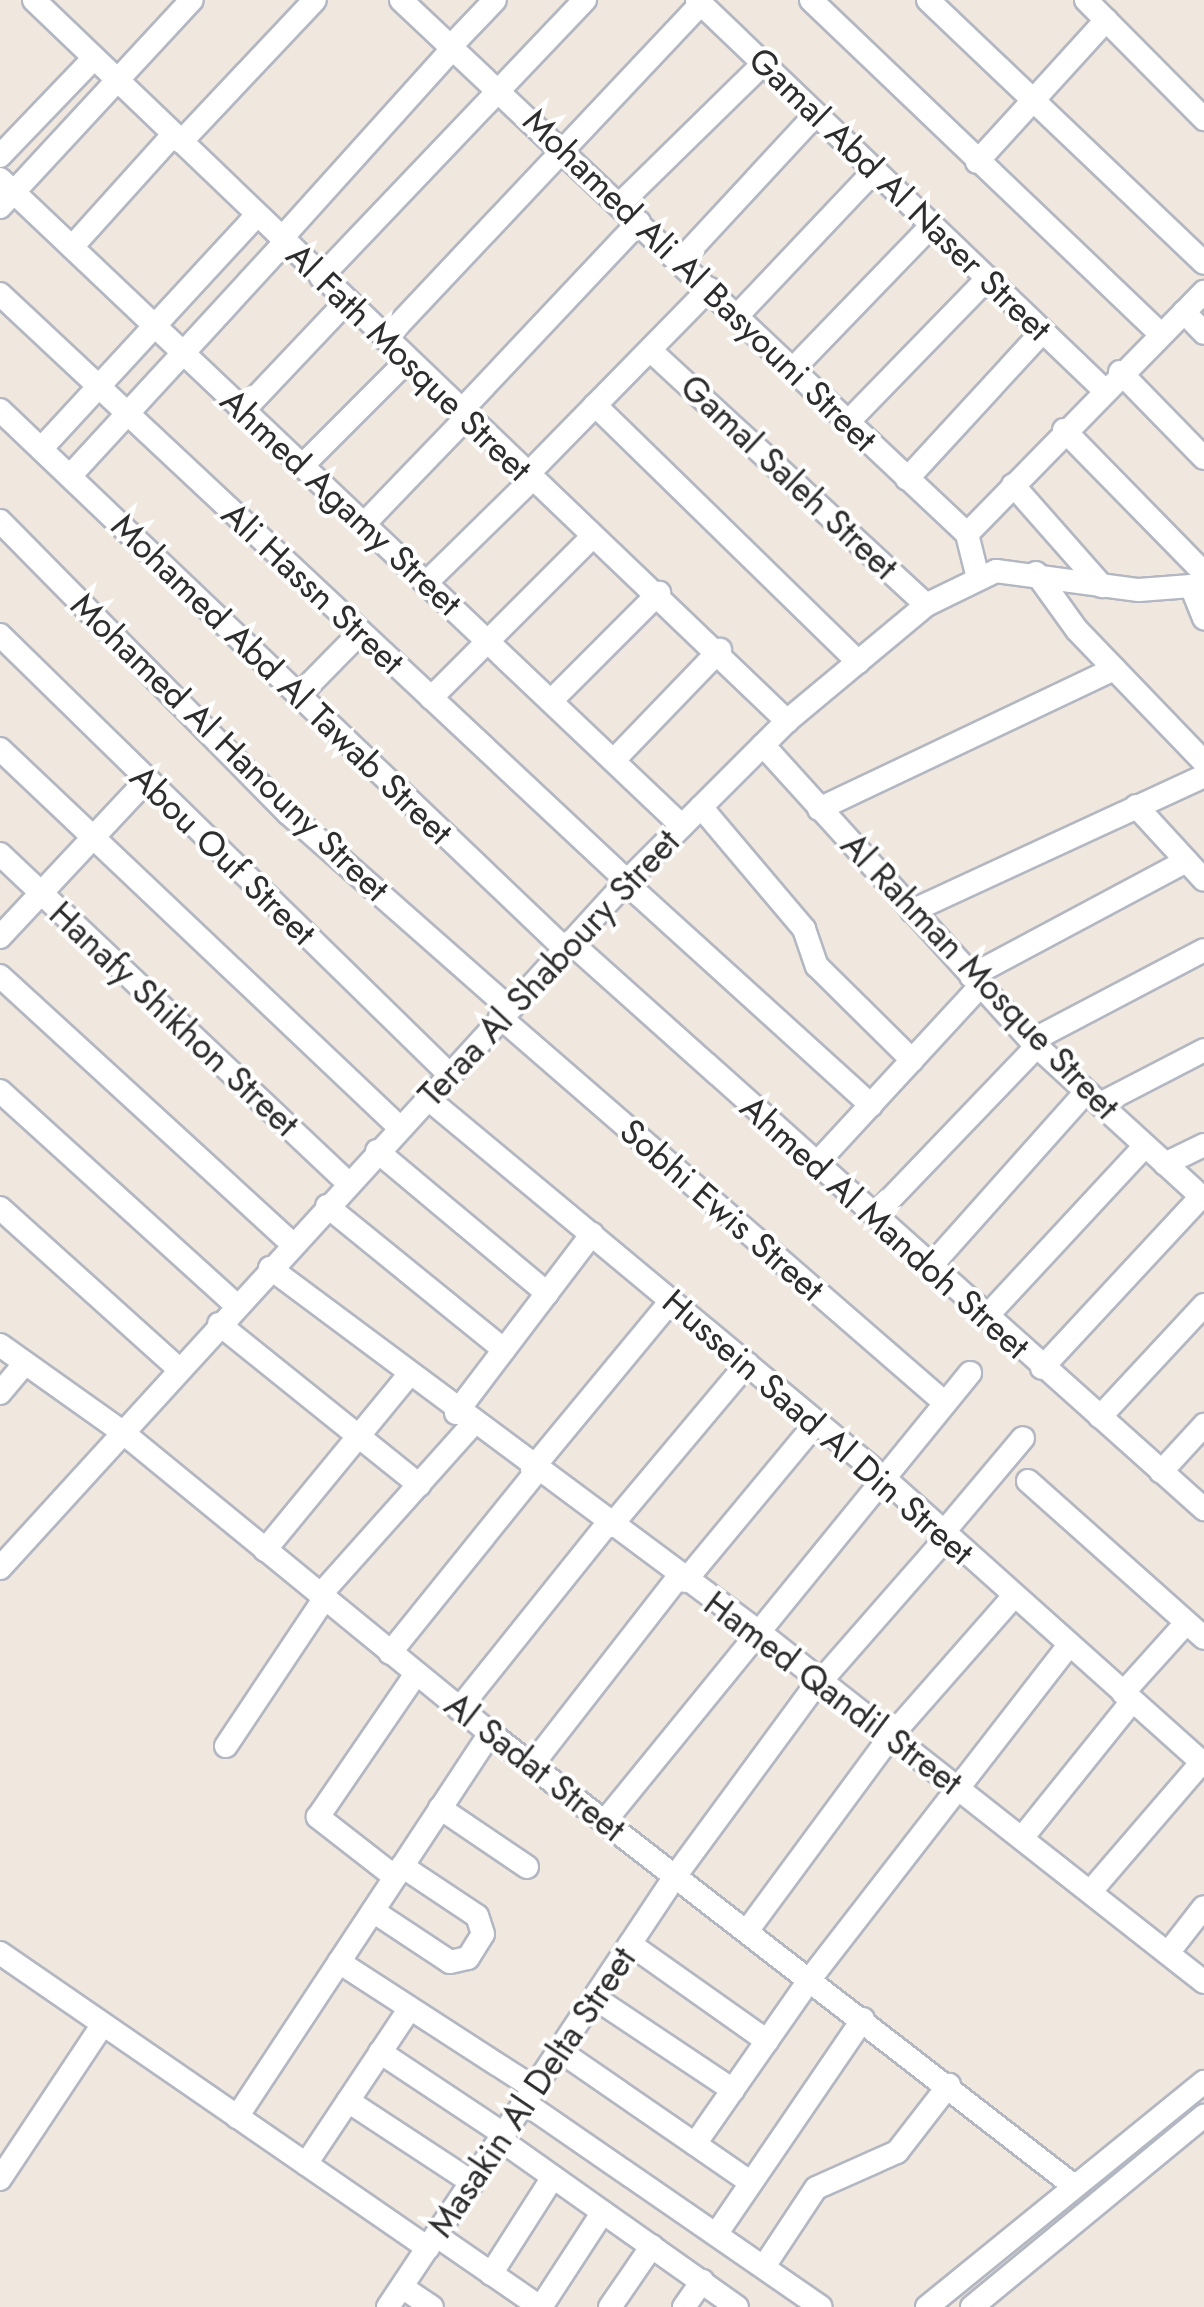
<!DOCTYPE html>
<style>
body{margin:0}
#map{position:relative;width:1204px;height:2307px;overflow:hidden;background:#f0e8df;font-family:Jost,sans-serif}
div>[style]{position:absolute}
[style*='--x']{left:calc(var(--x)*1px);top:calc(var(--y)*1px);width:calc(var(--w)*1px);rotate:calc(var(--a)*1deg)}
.roads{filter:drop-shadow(2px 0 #b3b7c2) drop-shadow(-2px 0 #b3b7c2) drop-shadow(0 2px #b3b7c2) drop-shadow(0 -2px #b3b7c2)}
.minor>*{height:22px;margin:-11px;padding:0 11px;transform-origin:11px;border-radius:11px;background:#fff}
span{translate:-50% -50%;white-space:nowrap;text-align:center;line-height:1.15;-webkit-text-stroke:8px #fff;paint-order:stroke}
.street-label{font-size:35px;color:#2d2d2d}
</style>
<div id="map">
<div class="roads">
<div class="minor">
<i style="--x:34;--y:0;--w:1043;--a:43.76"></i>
<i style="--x:401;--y:0;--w:778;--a:43.33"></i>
<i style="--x:967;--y:534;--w:41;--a:76"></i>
<i style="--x:697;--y:0;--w:562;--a:43.77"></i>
<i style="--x:811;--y:0;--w:483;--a:43.7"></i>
<i style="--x:928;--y:0;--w:381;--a:43.6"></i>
<i style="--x:1086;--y:0;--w:168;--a:45.2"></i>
<i style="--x:452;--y:45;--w:62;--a:-46.3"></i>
<i style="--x:181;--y:142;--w:195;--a:-46.7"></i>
<i style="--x:0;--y:156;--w:136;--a:-46.2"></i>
<i style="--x:977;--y:162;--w:192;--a:-47.7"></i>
<i style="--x:0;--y:179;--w:940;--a:43.49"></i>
<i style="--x:620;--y:204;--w:202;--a:-44.4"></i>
<i style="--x:0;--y:207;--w:282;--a:-47.2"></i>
<i style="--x:281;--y:239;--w:258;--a:-48"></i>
<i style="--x:72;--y:247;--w:151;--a:-48"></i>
<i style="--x:680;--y:261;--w:200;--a:-47.2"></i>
<i style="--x:321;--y:277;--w:383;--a:-46.4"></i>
<i style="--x:0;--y:294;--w:859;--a:43.11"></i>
<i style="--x:1184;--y:312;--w:29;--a:46"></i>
<i style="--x:737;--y:316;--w:201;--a:-46.6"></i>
<i style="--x:385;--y:339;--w:461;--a:-46.7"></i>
<i style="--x:650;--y:350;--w:376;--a:42.7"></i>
<i style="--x:793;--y:369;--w:200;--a:-46"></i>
<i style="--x:1120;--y:372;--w:120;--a:45.7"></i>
<i style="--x:595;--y:405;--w:368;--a:44.3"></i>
<i style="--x:0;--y:410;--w:779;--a:43.65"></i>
<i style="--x:244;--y:410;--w:149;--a:-46.6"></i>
<i style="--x:460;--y:412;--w:261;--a:-46.7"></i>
<i style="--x:848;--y:422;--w:201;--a:-45.8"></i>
<i style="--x:1064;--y:430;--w:200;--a:45.6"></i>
<i style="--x:41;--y:449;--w:318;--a:-47.3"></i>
<i style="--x:303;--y:465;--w:147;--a:-45"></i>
<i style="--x:70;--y:476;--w:318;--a:-47.4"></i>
<i style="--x:526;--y:476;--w:262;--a:-45.6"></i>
<i style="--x:907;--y:479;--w:201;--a:-47.4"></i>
<i style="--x:1013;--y:485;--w:135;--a:48.6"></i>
<i style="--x:0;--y:521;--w:410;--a:45.4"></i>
<i style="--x:288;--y:813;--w:295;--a:41.4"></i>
<i style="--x:364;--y:524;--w:147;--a:-46.1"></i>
<i style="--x:967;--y:534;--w:339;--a:-45.6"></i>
<i style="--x:1036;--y:573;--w:70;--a:54.3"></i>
<i style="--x:1077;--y:630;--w:183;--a:46.1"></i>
<i style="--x:426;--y:583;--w:147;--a:-44.4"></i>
<i style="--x:1191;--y:586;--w:35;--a:68"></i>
<i style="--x:0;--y:635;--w:627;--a:44.35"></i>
<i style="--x:299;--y:695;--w:88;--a:-45.5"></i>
<i style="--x:431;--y:698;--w:228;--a:-45"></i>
<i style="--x:551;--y:701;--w:153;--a:-45"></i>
<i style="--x:763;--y:745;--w:399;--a:47.8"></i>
<i style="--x:1031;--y:1041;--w:234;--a:42.4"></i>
<i style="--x:0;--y:749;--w:550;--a:43.45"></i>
<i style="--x:614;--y:760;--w:153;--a:-46.1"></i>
<i style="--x:1136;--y:806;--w:100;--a:47.4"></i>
<i style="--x:701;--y:807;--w:160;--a:49.8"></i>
<i style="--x:804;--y:929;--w:39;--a:71"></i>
<i style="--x:817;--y:966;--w:134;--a:44.7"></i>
<i style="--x:819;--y:809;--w:327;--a:-25.4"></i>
<i style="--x:0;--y:854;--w:479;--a:43.4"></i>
<i style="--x:626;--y:883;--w:331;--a:42.2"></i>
<i style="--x:912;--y:911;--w:322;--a:-24.8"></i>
<i style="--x:0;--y:937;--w:214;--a:-46.9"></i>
<i style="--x:570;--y:942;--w:851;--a:41.81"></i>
<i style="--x:0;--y:976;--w:396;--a:42.5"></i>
<i style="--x:971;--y:976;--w:244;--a:-28.1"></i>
<i style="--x:500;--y:1017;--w:589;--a:40.94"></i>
<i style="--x:1031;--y:1041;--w:195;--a:-27.7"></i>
<i style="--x:0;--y:1091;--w:319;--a:42.2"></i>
<i style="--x:426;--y:1097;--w:596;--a:39.76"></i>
<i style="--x:884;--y:1478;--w:429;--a:41.8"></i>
<i style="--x:1100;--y:1104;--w:117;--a:-27.4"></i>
<i style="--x:377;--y:1151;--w:222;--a:39.9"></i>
<i style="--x:817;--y:1163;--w:242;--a:-47.3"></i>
<i style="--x:1165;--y:1164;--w:43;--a:-26"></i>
<i style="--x:327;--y:1206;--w:228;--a:39.1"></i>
<i style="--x:0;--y:1208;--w:239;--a:42"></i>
<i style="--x:875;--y:1215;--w:234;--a:-46.2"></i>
<i style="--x:930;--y:1267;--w:234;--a:-48.3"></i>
<i style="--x:270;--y:1268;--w:610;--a:36.66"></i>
<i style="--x:759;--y:1632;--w:566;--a:38.19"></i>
<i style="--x:986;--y:1317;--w:233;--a:-47.1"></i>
<i style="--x:219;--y:1324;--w:257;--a:38.8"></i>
<i style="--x:0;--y:1345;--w:148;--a:35.4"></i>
<i style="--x:121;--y:1431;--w:477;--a:39.3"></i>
<i style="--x:490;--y:1733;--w:739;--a:37.8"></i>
<i style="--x:1042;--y:1368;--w:233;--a:-47.1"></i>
<i style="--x:0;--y:1393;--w:38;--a:-50"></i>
<i style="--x:456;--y:1413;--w:225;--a:-52.8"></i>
<i style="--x:1100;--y:1417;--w:153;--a:-47.1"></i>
<i style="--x:532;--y:1469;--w:218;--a:-50.4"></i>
<i style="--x:1161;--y:1472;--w:64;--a:-47.5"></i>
<i style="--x:1028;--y:1481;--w:236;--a:41.7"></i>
<i style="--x:611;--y:1526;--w:212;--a:-50"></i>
<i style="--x:943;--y:1533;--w:124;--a:-49.9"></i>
<i style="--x:265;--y:1550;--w:225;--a:-50.6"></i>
<i style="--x:0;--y:1568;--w:930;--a:-47.61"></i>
<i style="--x:627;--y:881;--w:226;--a:-45"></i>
<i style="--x:787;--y:721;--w:181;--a:-39.8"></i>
<i style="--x:926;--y:605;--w:78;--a:-25.9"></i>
<i style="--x:996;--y:571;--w:144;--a:7.6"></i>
<i style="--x:1139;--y:590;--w:65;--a:-4.4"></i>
<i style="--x:685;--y:1581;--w:207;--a:-50.3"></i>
<i style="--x:320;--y:1595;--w:228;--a:-48.2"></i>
<i style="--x:390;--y:1653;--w:233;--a:-51.1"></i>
<i style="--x:821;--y:1681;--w:191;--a:-48.8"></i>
<i style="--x:1123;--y:1693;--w:94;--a:-48"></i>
<i style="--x:459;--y:1709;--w:237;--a:-51.3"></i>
<i style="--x:226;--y:1746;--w:177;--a:-56.3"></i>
<i style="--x:532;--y:1765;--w:239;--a:-52.1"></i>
<i style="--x:440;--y:1808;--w:105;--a:34.1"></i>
<i style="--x:605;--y:1821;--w:578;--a:-50.83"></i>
<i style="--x:1022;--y:1838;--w:176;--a:-51.2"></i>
<i style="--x:395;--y:1877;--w:98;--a:-142.1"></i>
<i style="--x:318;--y:1817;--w:173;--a:-55.6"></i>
<i style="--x:1091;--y:1891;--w:170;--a:-49.3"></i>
<i style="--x:373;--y:1911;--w:92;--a:33.5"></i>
<i style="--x:450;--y:1962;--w:18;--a:-13"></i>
<i style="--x:468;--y:1958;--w:28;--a:-58"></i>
<i style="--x:483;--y:1934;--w:19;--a:-108"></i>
<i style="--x:477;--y:1916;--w:90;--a:-146.3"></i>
<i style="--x:747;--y:1931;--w:242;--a:-53.6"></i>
<i style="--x:891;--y:1736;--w:186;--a:-48.7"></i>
<i style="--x:630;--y:1944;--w:168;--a:35.3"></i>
<i style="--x:0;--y:1953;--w:520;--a:34.58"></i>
<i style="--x:1168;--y:1953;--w:58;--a:-52"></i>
<i style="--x:339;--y:1962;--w:234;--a:32.9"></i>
<i style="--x:595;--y:1998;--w:166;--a:33.7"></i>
<i style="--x:560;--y:2051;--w:232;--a:34.6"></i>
<i style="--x:380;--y:2052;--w:150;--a:33.6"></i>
<i style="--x:348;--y:2101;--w:149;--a:33.3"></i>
<i style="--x:525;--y:2103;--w:359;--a:34.6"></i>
<i style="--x:237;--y:2117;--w:460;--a:-56.6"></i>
<i style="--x:501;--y:2140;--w:289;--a:35.3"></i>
<i style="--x:695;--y:2144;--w:201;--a:-55.1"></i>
<i style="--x:810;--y:1979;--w:423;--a:-52.2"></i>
<i style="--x:306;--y:2164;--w:187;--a:-56.3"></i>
<i style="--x:0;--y:2179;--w:186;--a:-56.4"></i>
<i style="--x:717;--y:2233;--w:259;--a:-55.7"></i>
<i style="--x:437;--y:2236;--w:125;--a:34.6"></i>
<i style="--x:765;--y:2265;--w:92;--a:-56.5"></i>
<i style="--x:816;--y:2188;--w:89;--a:-24"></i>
<i style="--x:897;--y:2152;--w:85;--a:-52.2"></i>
<i style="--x:491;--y:2274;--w:115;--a:-57.4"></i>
<i style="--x:402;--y:2287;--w:36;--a:34"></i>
<i style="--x:388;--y:2307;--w:519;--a:-56.31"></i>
<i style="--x:676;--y:1875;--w:242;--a:-53.7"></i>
<i style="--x:541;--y:2307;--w:113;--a:-56.9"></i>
<i style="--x:610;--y:2307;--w:74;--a:-55.5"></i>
<i style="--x:684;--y:2307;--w:32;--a:-55"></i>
<i style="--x:927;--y:2307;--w:357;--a:-39.1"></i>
<i style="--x:972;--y:2307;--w:301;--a:-39.5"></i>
</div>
</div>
<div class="street-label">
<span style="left:900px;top:194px;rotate:44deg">Gamal Abd Al Naser Street</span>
<span style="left:700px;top:280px;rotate:44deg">Mohamed Ali Al Basyouni Street</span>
<span style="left:409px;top:362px;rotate:44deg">Al Fath Mosque Street</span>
<span style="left:789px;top:477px;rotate:43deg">Gamal Saleh Street</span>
<span style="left:341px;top:502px;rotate:43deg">Ahmed Agamy Street</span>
<span style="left:313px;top:588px;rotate:43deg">Ali Hassn Street</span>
<span style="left:282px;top:679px;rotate:44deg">Mohamed Abd Al Tawab Street</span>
<span style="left:230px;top:747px;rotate:44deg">Mohamed Al Hanouny Street</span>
<span style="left:223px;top:855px;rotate:44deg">Abou Ouf Street</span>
<span style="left:549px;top:968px;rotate:-47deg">Teraa Al Shaboury Street</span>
<span style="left:980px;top:976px;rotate:46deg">Al Rahman Mosque Street</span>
<span style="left:174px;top:1019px;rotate:43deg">Hanafy Shikhon Street</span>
<span style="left:722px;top:1210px;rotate:41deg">Sobhi Ewis Street</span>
<span style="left:885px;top:1227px;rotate:42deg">Ahmed Al Mandoh Street</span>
<span style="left:818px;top:1427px;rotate:41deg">Hussein Saad Al Din Street</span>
<span style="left:833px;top:1693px;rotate:37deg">Hamed Qandil Street</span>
<span style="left:535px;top:1767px;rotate:38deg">Al Sadat Street</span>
<span style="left:532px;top:2092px;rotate:-56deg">Masakin Al Delta Street</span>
</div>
</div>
